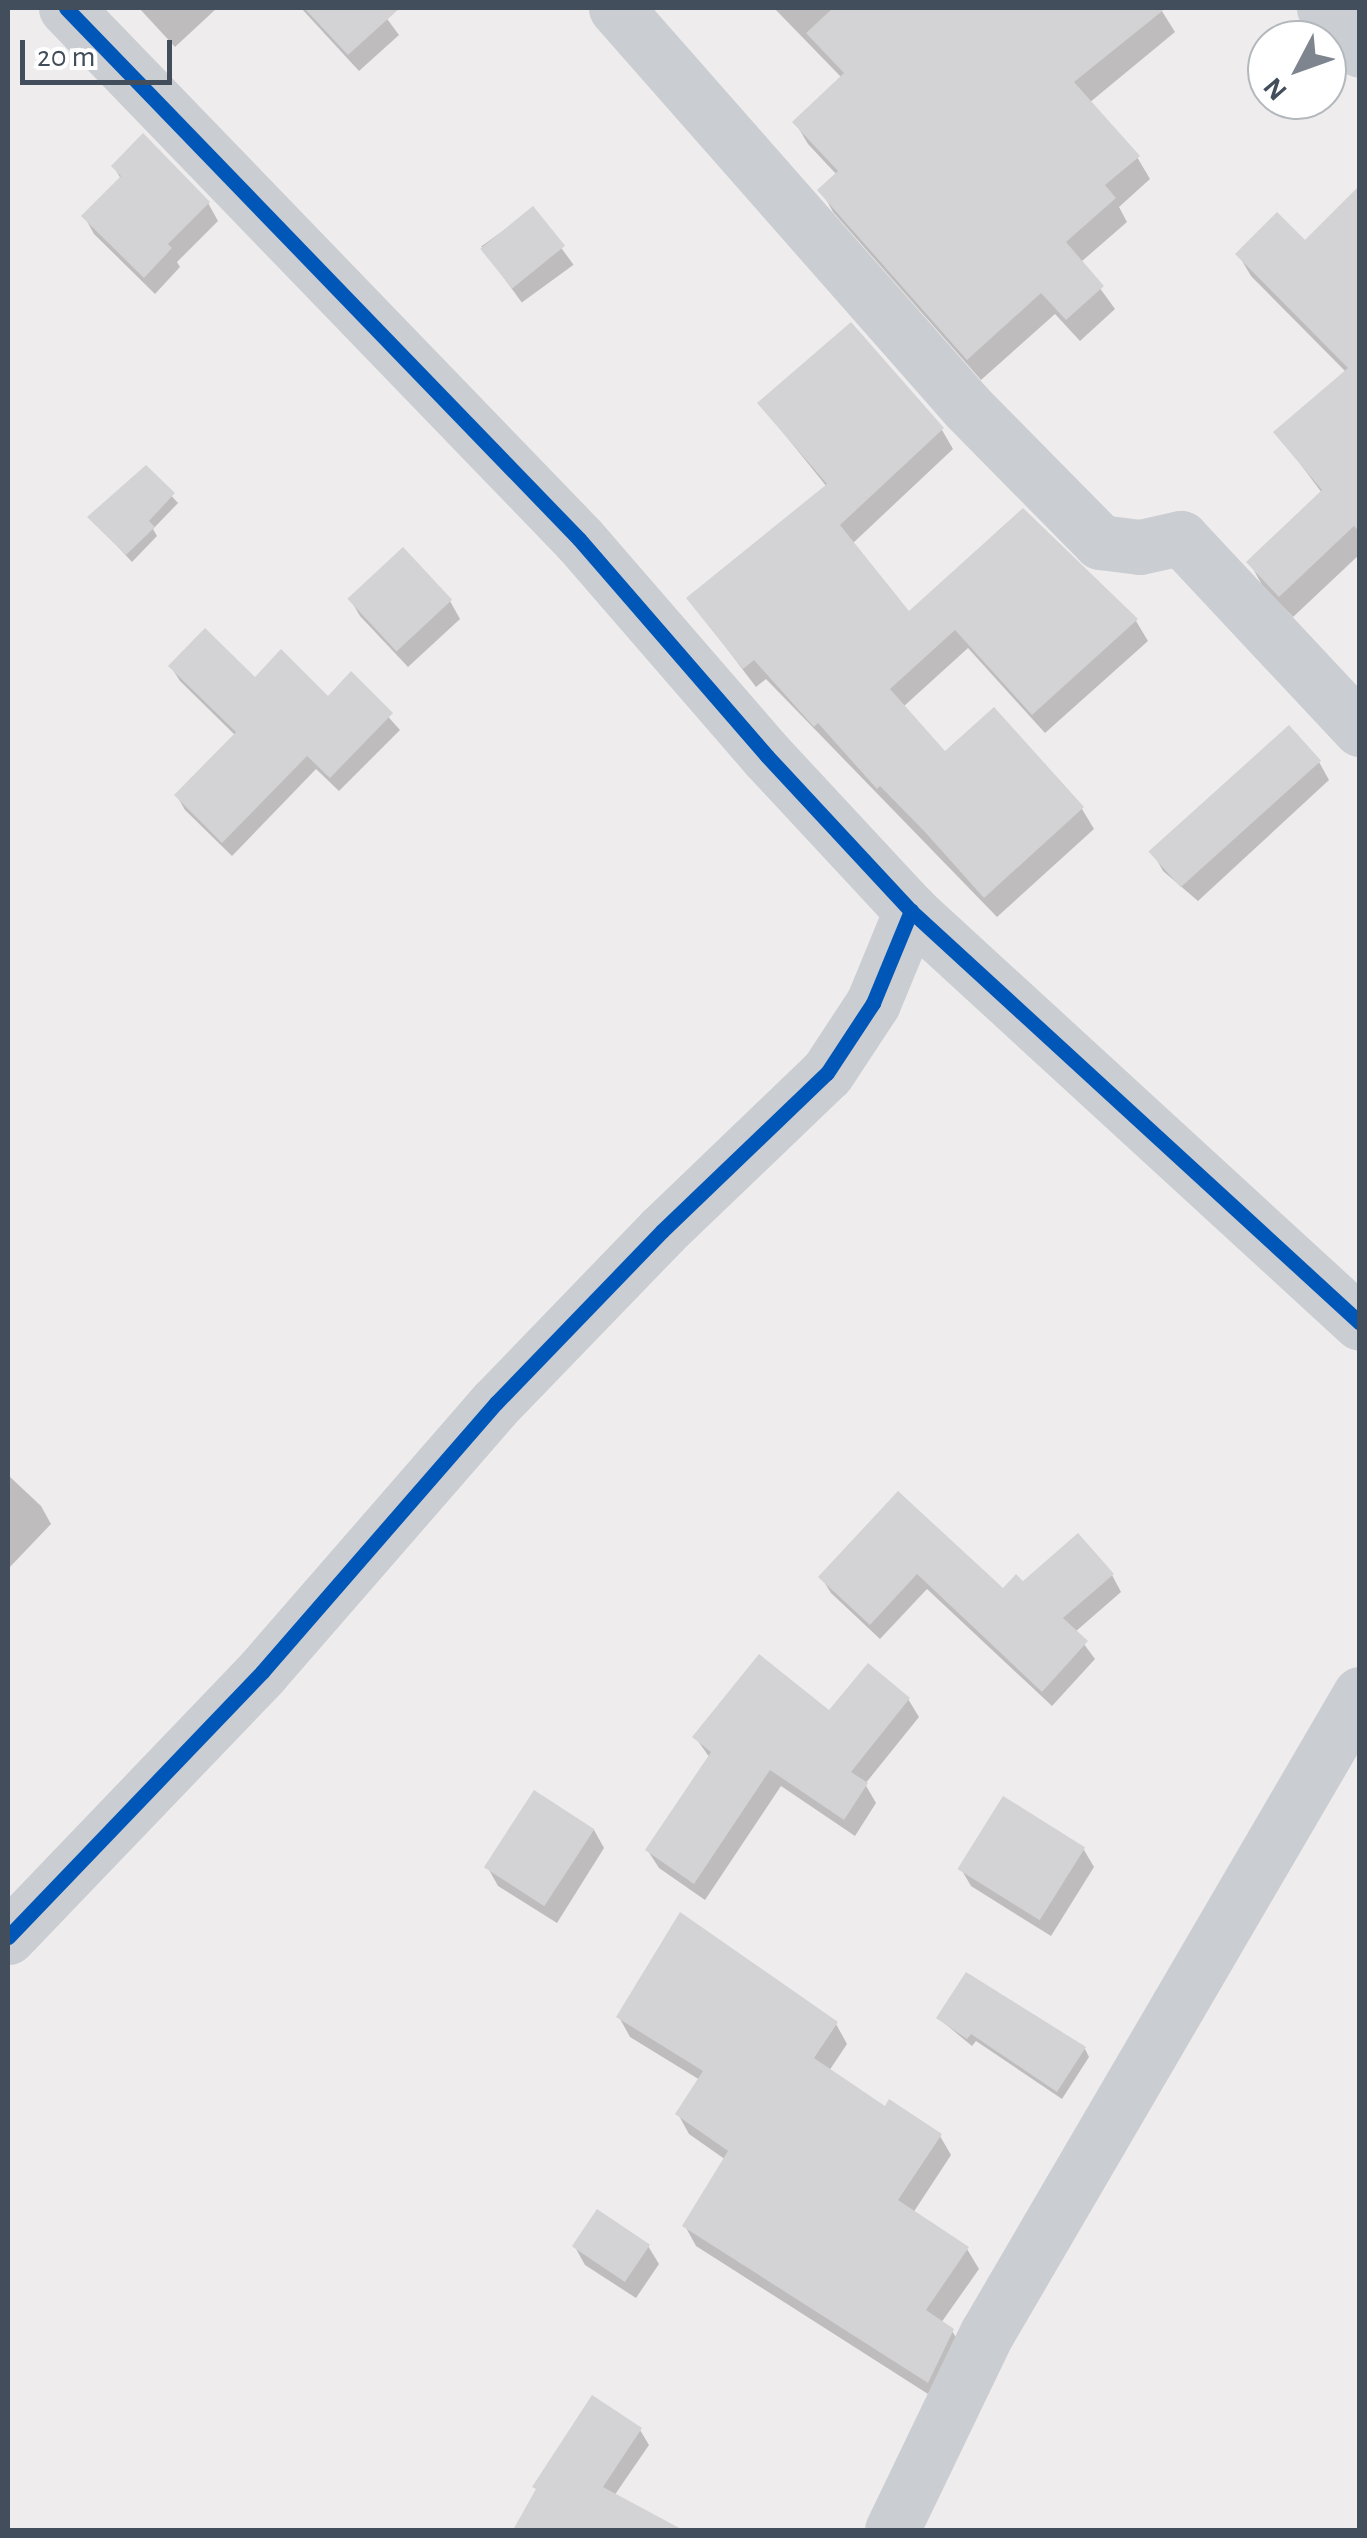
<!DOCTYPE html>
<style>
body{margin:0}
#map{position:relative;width:1367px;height:2538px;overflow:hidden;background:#eeecec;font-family:"Alegreya Sans",sans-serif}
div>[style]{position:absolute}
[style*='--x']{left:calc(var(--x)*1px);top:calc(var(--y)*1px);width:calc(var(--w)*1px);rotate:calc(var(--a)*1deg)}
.shadow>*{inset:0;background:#0003;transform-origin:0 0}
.building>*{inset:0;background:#d3d3d5;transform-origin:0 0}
.street>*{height:55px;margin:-27.5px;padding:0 27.5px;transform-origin:27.5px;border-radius:27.5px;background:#cacdd1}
.cycleway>*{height:15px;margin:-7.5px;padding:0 7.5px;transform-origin:7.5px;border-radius:7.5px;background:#0057b8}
span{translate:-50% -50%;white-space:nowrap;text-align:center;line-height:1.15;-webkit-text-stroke:8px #fff;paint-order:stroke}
.frame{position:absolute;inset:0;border:10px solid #424e5b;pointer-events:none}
.north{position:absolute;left:1247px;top:20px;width:100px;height:100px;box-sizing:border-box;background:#fff;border:2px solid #b3b8bd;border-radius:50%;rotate:229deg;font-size:28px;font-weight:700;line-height:40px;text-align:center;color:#424e5b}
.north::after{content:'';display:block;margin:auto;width:35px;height:45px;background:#7e858e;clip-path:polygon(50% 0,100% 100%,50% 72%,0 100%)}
.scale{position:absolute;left:20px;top:40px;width:152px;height:45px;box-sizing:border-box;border:5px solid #424e5b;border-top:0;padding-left:12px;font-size:30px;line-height:35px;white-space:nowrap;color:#424e5b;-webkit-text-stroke:8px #fff;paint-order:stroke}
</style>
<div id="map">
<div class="shadow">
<i style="clip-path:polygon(139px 8px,217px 8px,175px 47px)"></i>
<i style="clip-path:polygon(301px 8px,379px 8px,399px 35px,359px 71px)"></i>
<i style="clip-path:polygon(774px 8px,1160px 8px,1175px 32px,1089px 103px,1137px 157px,1150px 179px,1119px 207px,1127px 222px,1081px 262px,1115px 309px,1080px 341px,1055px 314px,981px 380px,833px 212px,821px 190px,837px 175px,808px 144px,795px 122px,842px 78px)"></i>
<i style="clip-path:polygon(114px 167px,208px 203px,218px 221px,177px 262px,180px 267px,155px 294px,94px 234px,84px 216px,121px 179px)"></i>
<i style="clip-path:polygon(1360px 188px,1360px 554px,1293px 617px,1262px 585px,1250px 563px,1322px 493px,1277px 433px,1346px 372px,1251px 276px,1238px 254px,1305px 243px)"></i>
<i style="left:533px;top:209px;width:69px;height:64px;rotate:54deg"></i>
<i style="clip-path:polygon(760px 404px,942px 430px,953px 449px,852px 544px,909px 615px,1023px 512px,1136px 621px,1148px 641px,1045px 733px,968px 648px,903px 707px,945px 755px,994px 710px,1082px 809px,1094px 829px,997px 917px,766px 679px,756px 687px,689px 599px,827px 487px)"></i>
<i style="clip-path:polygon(146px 468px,178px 503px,153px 529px,157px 536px,132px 562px,90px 517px)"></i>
<i style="clip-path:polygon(350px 599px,450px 601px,460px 619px,408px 667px,360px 616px)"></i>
<i style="clip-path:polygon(171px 667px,255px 680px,328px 700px,351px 675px,400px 730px,339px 791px,316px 769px,232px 856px,185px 810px,177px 796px,236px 736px,180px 681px)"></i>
<i style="clip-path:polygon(1319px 762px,1329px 780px,1198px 901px,1163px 871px,1153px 853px)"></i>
<i style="clip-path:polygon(8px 1475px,41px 1506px,51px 1524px,8px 1569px)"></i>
<i style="clip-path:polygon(898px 1494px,1003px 1592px,1023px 1584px,1112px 1575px,1121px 1592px,1075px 1632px,1095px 1659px,1052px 1706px,927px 1589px,880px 1639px,831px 1593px,821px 1577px)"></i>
<i style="clip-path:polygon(908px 1699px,919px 1717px,865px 1784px,876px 1803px,855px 1836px,781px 1786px,705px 1900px,659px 1868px,648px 1851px,710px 1758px,695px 1737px)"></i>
<i style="clip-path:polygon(594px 1830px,604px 1848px,557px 1923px,498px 1886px,488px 1868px)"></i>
<i style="clip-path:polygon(1084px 1850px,1094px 1867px,1051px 1936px,971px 1886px,961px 1869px)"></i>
<i style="clip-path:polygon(619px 2017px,836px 2024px,847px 2044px,829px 2071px,885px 2110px,940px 2136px,951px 2155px,913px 2213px,967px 2249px,979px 2269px,941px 2323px,952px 2331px,964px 2350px,939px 2401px,696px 2246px,685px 2226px,726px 2160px,689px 2134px,678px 2114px,700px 2080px,630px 2037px)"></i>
<i style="clip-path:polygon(938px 2018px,1085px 2049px,1089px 2057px,1062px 2099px,976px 2041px,972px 2046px)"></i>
<i style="clip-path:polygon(648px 2246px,659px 2264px,636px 2298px,585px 2265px,575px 2247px)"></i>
<i style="clip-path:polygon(640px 2430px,649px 2445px,614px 2496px,676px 2530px,516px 2530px,537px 2492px)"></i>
</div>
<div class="building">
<i style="clip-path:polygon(304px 8px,400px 8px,348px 55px)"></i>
<i style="clip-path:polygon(833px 8px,1166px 8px,1074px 82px,1140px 156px,1105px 185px,1116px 198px,1066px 242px,1104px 286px,1066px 320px,1041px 293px,967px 360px,817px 190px,838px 171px,792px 122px,844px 73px,806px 33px)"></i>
<i style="clip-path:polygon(143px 133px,210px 202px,168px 244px,172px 248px,144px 278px,81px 216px,121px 176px,111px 166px)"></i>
<i style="clip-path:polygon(1360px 185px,1360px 533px,1354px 526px,1279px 597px,1246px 562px,1322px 490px,1273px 432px,1348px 368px,1235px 254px,1277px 212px,1305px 240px)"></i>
<i style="left:533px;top:206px;width:51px;height:68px;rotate:51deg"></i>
<i style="clip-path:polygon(851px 322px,944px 428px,840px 525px,909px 611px,1023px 508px,1138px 619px,1032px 715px,955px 630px,890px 689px,945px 751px,994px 707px,1084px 807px,984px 898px,925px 832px,880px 786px,877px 789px,818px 723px,814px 727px,754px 660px,743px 669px,686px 598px,827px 484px,757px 403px)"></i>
<i style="clip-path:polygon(146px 465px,175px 493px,149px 521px,155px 527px,126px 555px,87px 517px)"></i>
<i style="left:403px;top:547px;width:72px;height:76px;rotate:47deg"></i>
<i style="clip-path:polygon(205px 628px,255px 677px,281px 649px,328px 696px,351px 671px,393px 713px,330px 778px,307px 756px,222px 843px,174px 795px,236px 732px,168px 666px)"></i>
<i style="left:1289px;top:725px;width:48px;height:189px;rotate:48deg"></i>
<i style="clip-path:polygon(898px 1491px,1003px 1588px,1016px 1574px,1023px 1581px,1078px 1533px,1114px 1574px,1063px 1618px,1088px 1641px,1042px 1692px,917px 1574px,870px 1625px,818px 1577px)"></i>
<i style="clip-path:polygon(759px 1654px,829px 1710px,868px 1663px,910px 1698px,851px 1772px,868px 1783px,844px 1820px,770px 1770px,694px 1884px,645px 1850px,711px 1752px,692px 1737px)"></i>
<i style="left:534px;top:1790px;width:72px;height:92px;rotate:33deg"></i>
<i style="left:1003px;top:1796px;width:97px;height:86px;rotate:32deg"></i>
<i style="clip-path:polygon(680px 1912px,838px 2022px,814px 2058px,885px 2106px,889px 2099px,942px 2134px,898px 2200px,969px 2247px,926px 2310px,954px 2329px,928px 2383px,682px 2226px,728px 2151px,675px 2114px,703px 2071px,616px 2017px)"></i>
<i style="clip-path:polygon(966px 1972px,1086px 2047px,1057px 2092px,971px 2034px,967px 2039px,936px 2018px)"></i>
<i style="left:597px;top:2209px;width:64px;height:45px;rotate:34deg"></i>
<i style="clip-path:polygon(592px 2395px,642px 2428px,603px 2487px,683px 2530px,513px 2530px,536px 2489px,532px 2487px)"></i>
</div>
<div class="street">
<i style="--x:66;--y:8;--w:738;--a:45.99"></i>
<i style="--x:579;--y:539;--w:287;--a:49.1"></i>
<i style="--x:767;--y:756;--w:212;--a:47.1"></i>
<i style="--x:911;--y:911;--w:609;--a:42.54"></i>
<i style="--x:616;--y:8;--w:531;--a:48.66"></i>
<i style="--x:967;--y:407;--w:190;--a:45.4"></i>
<i style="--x:1100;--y:542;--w:40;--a:7.1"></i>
<i style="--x:1140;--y:547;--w:42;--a:-12.4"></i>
<i style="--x:1181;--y:538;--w:262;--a:46.9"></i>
<i style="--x:1324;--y:8;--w:55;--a:49.4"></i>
<i style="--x:8;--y:1937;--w:367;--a:-46.2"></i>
<i style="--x:262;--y:1672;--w:357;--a:-49"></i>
<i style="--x:496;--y:1403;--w:239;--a:-46"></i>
<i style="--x:662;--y:1231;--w:228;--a:-43.8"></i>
<i style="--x:827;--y:1073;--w:84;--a:-56.7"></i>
<i style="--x:873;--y:1003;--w:100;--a:-67.6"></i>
<i style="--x:892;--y:2530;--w:219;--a:-64.3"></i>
<i style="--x:987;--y:2333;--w:740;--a:-59.73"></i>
</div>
<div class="cycleway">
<i style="--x:66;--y:8;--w:738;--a:45.99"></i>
<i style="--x:579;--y:539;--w:287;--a:49.1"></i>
<i style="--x:767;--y:756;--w:212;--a:47.1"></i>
<i style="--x:911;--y:911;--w:609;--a:42.54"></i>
<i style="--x:8;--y:1937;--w:367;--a:-46.2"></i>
<i style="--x:262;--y:1672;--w:357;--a:-49"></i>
<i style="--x:496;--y:1403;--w:239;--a:-46"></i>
<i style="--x:662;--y:1231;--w:228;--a:-43.8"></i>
<i style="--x:827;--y:1073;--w:84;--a:-56.7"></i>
<i style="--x:873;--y:1003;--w:100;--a:-67.6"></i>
</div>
<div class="frame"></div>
<div class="north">N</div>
<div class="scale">20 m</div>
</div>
